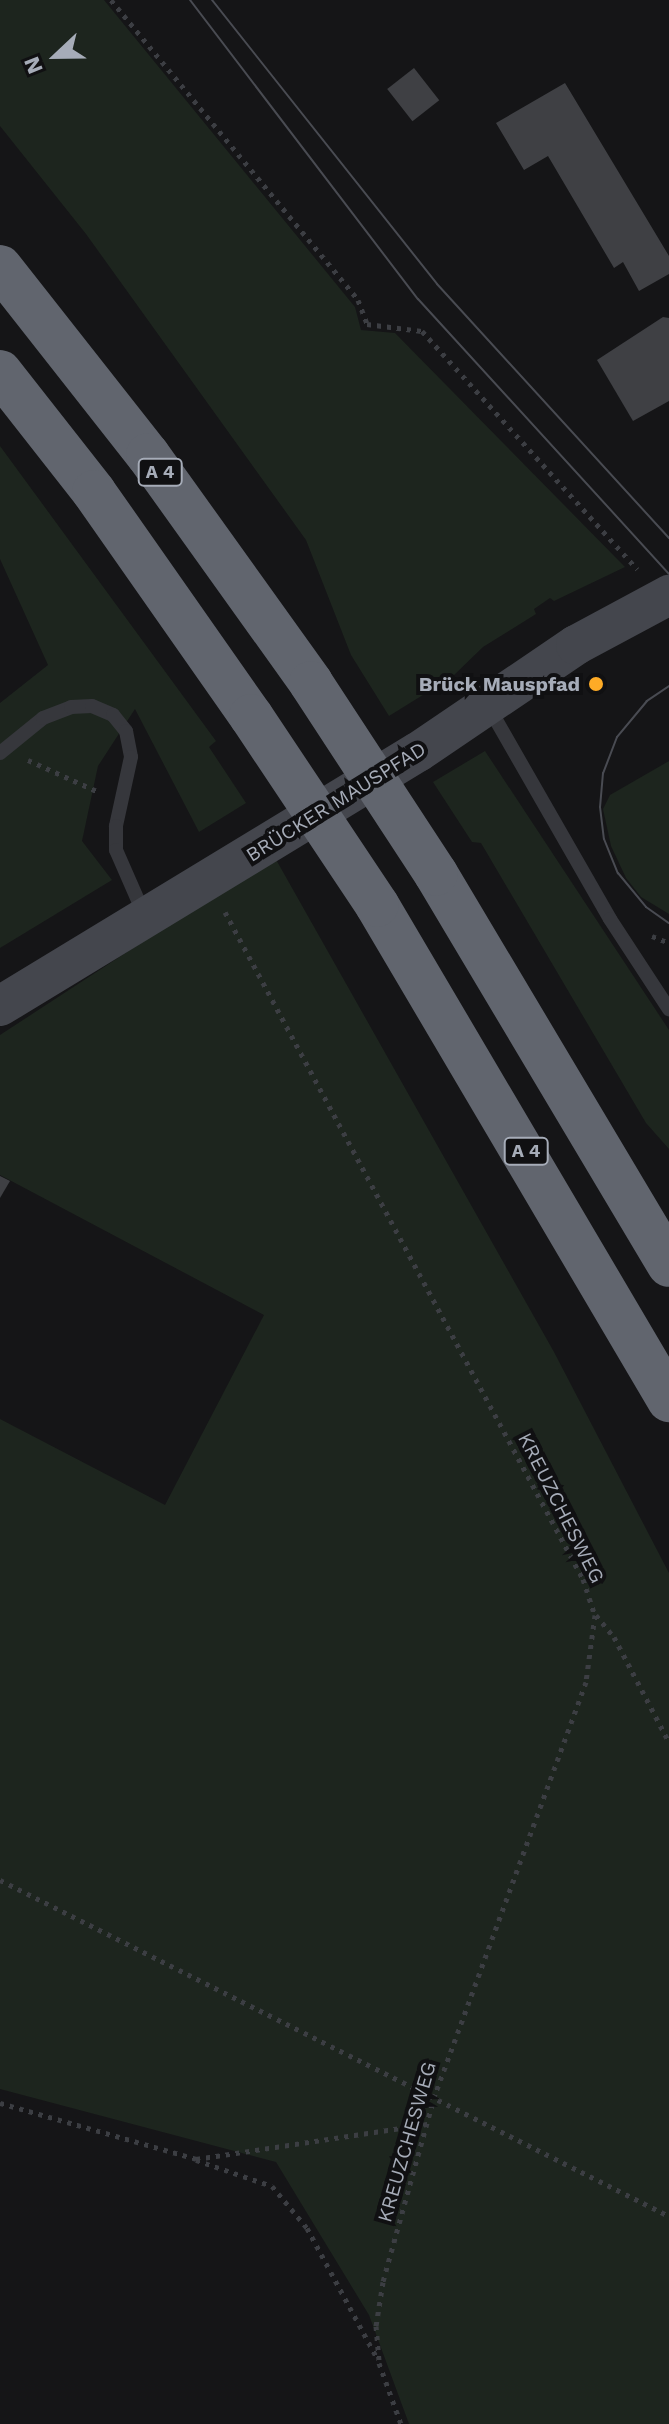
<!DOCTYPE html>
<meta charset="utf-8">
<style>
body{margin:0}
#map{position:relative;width:669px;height:2424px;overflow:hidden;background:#151517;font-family:"Work Sans",sans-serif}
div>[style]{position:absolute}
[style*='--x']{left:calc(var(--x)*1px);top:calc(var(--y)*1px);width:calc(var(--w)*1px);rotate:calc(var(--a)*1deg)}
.green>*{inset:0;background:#1d251e}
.building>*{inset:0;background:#3f4044;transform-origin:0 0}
.path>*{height:5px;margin-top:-2.5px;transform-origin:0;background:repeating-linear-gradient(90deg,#3c3e43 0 4px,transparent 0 10px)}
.service>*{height:14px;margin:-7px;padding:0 7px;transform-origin:7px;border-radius:7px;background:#36373c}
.secondary>*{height:40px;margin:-20px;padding:0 20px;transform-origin:20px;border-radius:20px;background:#44464d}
.motorway>*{height:44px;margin:-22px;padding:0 22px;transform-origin:22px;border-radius:22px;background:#61656e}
.tram>*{height:2px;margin:-1px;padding:0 1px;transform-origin:1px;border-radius:1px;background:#494b52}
.motorway-bridge>*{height:44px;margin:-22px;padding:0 22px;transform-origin:22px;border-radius:22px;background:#61656e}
.dots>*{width:22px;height:22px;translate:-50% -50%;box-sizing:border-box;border:4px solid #101012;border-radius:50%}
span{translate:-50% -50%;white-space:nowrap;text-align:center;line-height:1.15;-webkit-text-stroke:8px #101012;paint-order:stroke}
.shield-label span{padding:2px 6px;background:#101012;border:2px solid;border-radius:6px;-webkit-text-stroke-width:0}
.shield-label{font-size:18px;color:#a6acb8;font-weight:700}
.poi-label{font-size:20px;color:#a6acb8;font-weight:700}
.right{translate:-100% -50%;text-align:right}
.street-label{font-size:20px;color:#a6acb8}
.north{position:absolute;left:16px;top:16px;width:80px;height:80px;-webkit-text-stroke:6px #101012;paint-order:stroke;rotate:248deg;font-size:22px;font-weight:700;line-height:32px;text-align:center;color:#a6acb8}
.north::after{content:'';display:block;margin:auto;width:28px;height:36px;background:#a6acb8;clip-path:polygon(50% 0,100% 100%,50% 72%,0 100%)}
</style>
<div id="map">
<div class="green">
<i style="clip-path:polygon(0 0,104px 0,355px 307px,361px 330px,395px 333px,625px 567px,554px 601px,550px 598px,534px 609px,536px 614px,483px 647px,452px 677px,389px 716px,351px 655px,306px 540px,86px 234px,0 126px)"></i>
<i style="clip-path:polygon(0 446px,216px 741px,209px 747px,246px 803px,199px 832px,135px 709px,98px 766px,82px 841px,112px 880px,0 948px,0 703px,48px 665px,0 559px)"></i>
<i style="clip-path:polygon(485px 751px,669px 1030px,669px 1149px,646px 1123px,481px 843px,472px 842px,433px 782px)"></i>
<i style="clip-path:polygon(669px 761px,669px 914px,641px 897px,626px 878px,611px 846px,603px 809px,610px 795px)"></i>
<i style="clip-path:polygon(274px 856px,554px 1352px,669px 1573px,669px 2424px,409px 2424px,369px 2315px,276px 2162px,0 2089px,0 1419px,165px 1505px,264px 1315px,0 1175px,0 1035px)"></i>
</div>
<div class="building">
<i style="left:414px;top:68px;width:41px;height:34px;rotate:52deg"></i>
<i style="clip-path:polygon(565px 83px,669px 256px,669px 274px,639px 291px,623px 262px,614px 268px,548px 156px,524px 170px,496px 123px)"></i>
<i style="clip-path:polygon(663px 317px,669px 318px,669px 401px,633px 421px,597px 360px)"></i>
<i style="clip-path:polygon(0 1176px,10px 1181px,0 1198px)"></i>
</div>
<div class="path">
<i style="--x:111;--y:0;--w:389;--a:50.5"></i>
<i style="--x:358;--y:300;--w:26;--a:69"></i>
<i style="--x:367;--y:324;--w:55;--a:7.3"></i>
<i style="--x:422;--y:331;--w:321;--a:47.9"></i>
<i style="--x:28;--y:760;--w:78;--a:24.3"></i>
<i style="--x:225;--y:912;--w:757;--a:61.78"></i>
<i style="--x:583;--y:1579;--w:38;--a:72"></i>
<i style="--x:595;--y:1615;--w:68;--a:97.7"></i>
<i style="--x:586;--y:1682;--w:439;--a:110.1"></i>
<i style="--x:435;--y:2094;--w:195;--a:105.5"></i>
<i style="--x:383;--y:2282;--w:45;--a:99"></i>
<i style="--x:376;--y:2326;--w:37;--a:85"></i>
<i style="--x:379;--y:2363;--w:65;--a:70.2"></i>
<i style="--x:652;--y:936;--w:18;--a:22"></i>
<i style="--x:596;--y:1615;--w:28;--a:51"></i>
<i style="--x:614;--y:1637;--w:119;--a:62.4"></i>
<i style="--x:0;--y:1880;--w:749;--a:26.67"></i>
<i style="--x:0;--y:2103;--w:204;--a:15.9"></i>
<i style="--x:196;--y:2159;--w:234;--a:-8.6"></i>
<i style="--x:196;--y:2160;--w:80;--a:18.9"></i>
<i style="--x:272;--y:2186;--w:55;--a:50.2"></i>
<i style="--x:307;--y:2228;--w:148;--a:61.7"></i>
</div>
<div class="service">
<i style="--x:488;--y:706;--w:245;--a:60.2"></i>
<i style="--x:610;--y:919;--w:108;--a:56.8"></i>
<i style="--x:0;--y:753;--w:55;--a:-39.1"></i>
<i style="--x:43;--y:718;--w:30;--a:-21"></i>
<i style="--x:71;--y:707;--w:21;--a:-3"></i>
<i style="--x:92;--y:706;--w:23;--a:23"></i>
<i style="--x:113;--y:715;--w:21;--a:51"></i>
<i style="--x:126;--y:731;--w:26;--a:79"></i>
<i style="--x:131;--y:757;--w:71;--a:102.3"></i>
<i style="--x:116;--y:826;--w:24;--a:90"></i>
<i style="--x:116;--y:850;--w:70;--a:66.4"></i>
</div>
<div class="secondary">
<i style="--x:0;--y:1006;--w:489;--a:-31.3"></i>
<i style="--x:418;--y:752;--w:191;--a:-34.1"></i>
<i style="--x:576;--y:645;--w:106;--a:-28.3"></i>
</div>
<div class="motorway">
<i style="--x:0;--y:267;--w:239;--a:51.8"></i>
<i style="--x:148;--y:455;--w:280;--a:54.4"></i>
<i style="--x:0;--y:372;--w:152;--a:51.9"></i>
<i style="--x:94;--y:492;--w:274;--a:55"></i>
<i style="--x:436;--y:874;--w:455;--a:59.2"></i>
<i style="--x:377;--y:905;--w:575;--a:59.46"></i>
</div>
<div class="tram">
<i style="--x:190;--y:0;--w:376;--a:52.7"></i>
<i style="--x:418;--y:299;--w:372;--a:47.6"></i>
<i style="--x:212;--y:0;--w:362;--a:51.6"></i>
<i style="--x:437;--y:284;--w:344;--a:47.6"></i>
<i style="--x:669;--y:686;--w:27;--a:146"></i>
<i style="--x:647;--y:701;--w:47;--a:129.8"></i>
<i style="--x:617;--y:737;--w:39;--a:111"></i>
<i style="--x:603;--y:773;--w:34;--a:95"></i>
<i style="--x:600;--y:807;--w:32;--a:83"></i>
<i style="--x:604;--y:839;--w:37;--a:68"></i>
<i style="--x:618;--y:873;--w:44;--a:50.5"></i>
<i style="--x:646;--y:907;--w:28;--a:35"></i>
</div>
<div class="motorway-bridge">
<i style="--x:311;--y:683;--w:228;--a:56.8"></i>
<i style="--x:251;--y:716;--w:227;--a:56.3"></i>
</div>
<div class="dots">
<i style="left:596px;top:684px;background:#feab26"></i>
</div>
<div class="shield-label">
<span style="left:160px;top:472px">A 4</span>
<span style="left:526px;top:1151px">A 4</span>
</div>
<div class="poi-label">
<span class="right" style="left:580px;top:684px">Brück Mauspfad</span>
</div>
<div class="street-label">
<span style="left:336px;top:802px;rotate:-32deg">BRÜCKER MAUSPFAD</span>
<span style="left:561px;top:1508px;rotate:63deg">KREUZCHESWEG</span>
<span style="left:407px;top:2142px;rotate:-74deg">KREUZCHESWEG</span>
</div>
<div class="north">N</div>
</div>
